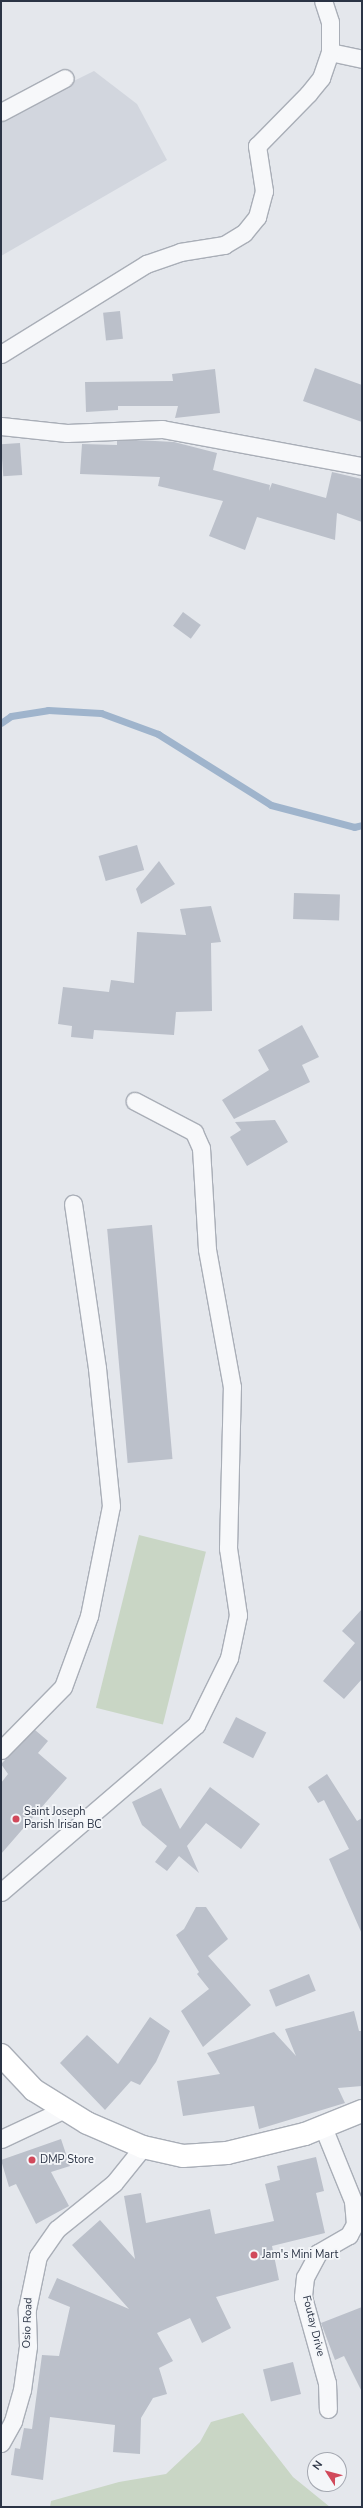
<!DOCTYPE html>
<style>
body{margin:0}
#map{position:relative;width:363px;height:2508px;overflow:hidden;background:#e4e7ec;font-family:"Nunito Sans",sans-serif}
div>[style]{position:absolute}
[style*='--x']{left:calc(var(--x)*1px);top:calc(var(--y)*1px);width:calc(var(--w)*1px);rotate:calc(var(--a)*1deg)}
.built>*{inset:0;background:#d2d6de}
.green>*{inset:0;background:#c9d6c5;transform-origin:0 0}
.stream>*{height:7px;margin:-3.5px;padding:0 3.5px;transform-origin:3.5px;border-radius:3.5px;background:#9fb4cc}
.building>*{inset:0;background:#bbc0ca;transform-origin:0 0}
.roads{filter:drop-shadow(1px 0 #a9aeb7) drop-shadow(-1px 0 #a9aeb7) drop-shadow(0 1px #a9aeb7) drop-shadow(0 -1px #a9aeb7)}
.minor>*{height:17px;margin:-8.5px;padding:0 8.5px;transform-origin:8.5px;border-radius:8.5px;background:#f7f8fa}
.trunk>*{height:22px;margin:-11px;padding:0 11px;transform-origin:11px;border-radius:11px;background:#fff}
.dots>*{width:11px;height:11px;translate:-50% -50%;box-sizing:border-box;border:2px solid #f4f6f9;border-radius:50%}
span{translate:-50% -50%;white-space:nowrap;text-align:center;line-height:1.15;-webkit-text-stroke:3.5px #f4f6f9;paint-order:stroke}
.poi-label{font-size:11px;color:#2b3445}
.left{translate:0 -50%;text-align:left}
.street-label{font-size:11px;color:#2b3445}
.frame{position:absolute;inset:0;border:2px solid #2b3445;pointer-events:none}
.north{position:absolute;left:307px;top:2452px;width:40px;height:40px;box-sizing:border-box;background:#f4f6f9;border:1px solid #a4a8b1;border-radius:50%;rotate:306deg;font-size:11px;font-weight:700;line-height:16px;text-align:center;color:#2b3445}
.north::after{content:'';display:block;margin:auto;width:14px;height:18px;background:#d1495b;clip-path:polygon(50% 0,100% 100%,50% 72%,0 100%)}
</style>
<div id="map">
<div class="built">
<i style="clip-path:polygon(94px 71px,137px 104px,167px 160px,1px 256px,1px 117px)"></i>
</div>
<div class="green">
<i style="left:139px;top:1535px;width:69px;height:178px;rotate:14deg"></i>
<i style="clip-path:polygon(243px 2413px,293px 2477px,330px 2507px,50px 2507px,51px 2501px,119px 2482px,166px 2474px,200px 2442px,211px 2422px)"></i>
</div>
<div class="stream">
<i style="--x:1;--y:723;--w:12;--a:-35"></i>
<i style="--x:11;--y:716;--w:37;--a:-9"></i>
<i style="--x:48;--y:710;--w:53;--a:3.2"></i>
<i style="--x:101;--y:713;--w:61;--a:20.2"></i>
<i style="--x:158;--y:734;--w:133;--a:32.1"></i>
<i style="--x:271;--y:805;--w:86;--a:14.8"></i>
<i style="--x:354;--y:827;--w:8;--a:-14"></i>
</div>
<div class="building">
<i style="left:120px;top:311px;width:28px;height:17px;rotate:84deg"></i>
<i style="clip-path:polygon(315px 368px,362px 385px,362px 422px,303px 401px)"></i>
<i style="clip-path:polygon(215px 369px,220px 413px,175px 418px,178px 406px,118px 406px,118px 410px,86px 412px,85px 382px,173px 381px,172px 374px)"></i>
<i style="clip-path:polygon(136px 440px,174px 442px,217px 453px,213px 470px,270px 485px,269px 491px,272px 483px,326px 498px,332px 472px,362px 479px,362px 522px,337px 513px,335px 540px,257px 517px,245px 550px,209px 536px,223px 501px,158px 486px,160px 477px,80px 474px,82px 444px,117px 445px,117px 441px)"></i>
<i style="left:20px;top:443px;width:32px;height:19px;rotate:86deg"></i>
<i style="left:183px;top:612px;width:22px;height:17px;rotate:36deg"></i>
<i style="left:137px;top:845px;width:26px;height:40px;rotate:74deg"></i>
<i style="clip-path:polygon(159px 861px,175px 884px,141px 904px,136px 889px)"></i>
<i style="left:294px;top:893px;width:46px;height:26px;rotate:2deg"></i>
<i style="clip-path:polygon(211px 906px,221px 942px,211px 943px,212px 1011px,176px 1012px,174px 1035px,94px 1030px,93px 1039px,71px 1037px,72px 1026px,58px 1024px,63px 987px,109px 992px,111px 980px,134px 983px,137px 932px,186px 935px,180px 909px)"></i>
<i style="clip-path:polygon(302px 1025px,319px 1057px,302px 1065px,310px 1082px,234px 1119px,222px 1100px,269px 1070px,258px 1050px)"></i>
<i style="clip-path:polygon(275px 1120px,288px 1142px,247px 1166px,230px 1137px,241px 1130px,235px 1122px)"></i>
<i style="left:152px;top:1225px;width:235px;height:45px;rotate:85deg"></i>
<i style="clip-path:polygon(362px 1609px,362px 1679px,344px 1699px,323px 1681px,355px 1643px,342px 1631px)"></i>
<i style="left:236px;top:1717px;width:34px;height:29px;rotate:27deg"></i>
<i style="clip-path:polygon(35px 1730px,48px 1741px,38px 1753px,67px 1778px,1px 1854px,1px 1783px,8px 1774px,1px 1764px)"></i>
<i style="clip-path:polygon(327px 1774px,357px 1821px,362px 1818px,362px 1934px,329px 1859px,349px 1849px,324px 1800px,318px 1803px,308px 1787px)"></i>
<i style="clip-path:polygon(210px 1787px,260px 1824px,241px 1849px,206px 1823px,187px 1846px,199px 1873px,179px 1856px,167px 1871px,155px 1862px,167px 1846px,142px 1825px,132px 1802px,161px 1788px,180px 1829px)"></i>
<i style="clip-path:polygon(196px 1907px,206px 1907px,228px 1939px,208px 1956px,251px 2005px,203px 2047px,181px 2011px,209px 1989px,197px 1974px,199px 1972px,176px 1935px,184px 1929px)"></i>
<i style="left:309px;top:1974px;width:18px;height:43px;rotate:68deg"></i>
<i style="clip-path:polygon(354px 2011px,359px 2031px,362px 2031px,362px 2086px,338px 2088px,345px 2103px,259px 2129px,254px 2106px,183px 2116px,177px 2081px,220px 2074px,207px 2053px,274px 2032px,296px 2056px,285px 2029px)"></i>
<i style="clip-path:polygon(150px 2017px,170px 2031px,156px 2062px,140px 2085px,131px 2081px,105px 2110px,60px 2063px,87px 2035px,118px 2064px)"></i>
<i style="clip-path:polygon(61px 2139px,70px 2166px,51px 2172px,69px 2206px,36px 2224px,16px 2184px,9px 2187px,1px 2160px)"></i>
<i style="clip-path:polygon(316px 2157px,324px 2191px,316px 2193px,325px 2233px,272px 2246px,279px 2280px,216px 2297px,231px 2328px,202px 2343px,190px 2318px,157px 2333px,173px 2361px,159px 2368px,167px 2394px,153px 2398px,141px 2418px,140px 2454px,113px 2452px,115px 2425px,50px 2417px,43px 2480px,11px 2475px,15px 2448px,20px 2449px,24px 2428px,32px 2429px,42px 2355px,59px 2356px,70px 2307px,48px 2298px,57px 2278px,129px 2309px,72px 2245px,100px 2220px,135px 2259px,124px 2196px,141px 2193px,146px 2223px,210px 2209px,215px 2234px,274px 2221px,265px 2184px,280px 2180px,277px 2166px)"></i>
<i style="clip-path:polygon(362px 2307px,362px 2392px,344px 2356px,335px 2360px,321px 2323px)"></i>
<i style="left:293px;top:2362px;width:33px;height:31px;rotate:76deg"></i>
</div>
<div class="roads">
<div class="minor">
<i style="--x:330;--y:52;--w:33;--a:12"></i>
<i style="--x:1;--y:112;--w:72;--a:-28"></i>
<i style="--x:1;--y:354;--w:171;--a:-31.8"></i>
<i style="--x:146;--y:264;--w:36;--a:-19"></i>
<i style="--x:180;--y:252;--w:45;--a:-9"></i>
<i style="--x:224;--y:245;--w:23;--a:-31"></i>
<i style="--x:244;--y:233;--w:21;--a:-51"></i>
<i style="--x:257;--y:217;--w:27;--a:-75"></i>
<i style="--x:264;--y:191;--w:46;--a:-98.8"></i>
<i style="--x:257;--y:146;--w:73;--a:-45.6"></i>
<i style="--x:308;--y:94;--w:21;--a:-51"></i>
<i style="--x:321;--y:78;--w:28;--a:-71"></i>
<i style="--x:330;--y:52;--w:30;--a:-90"></i>
<i style="--x:330;--y:22;--w:22;--a:-108"></i>
<i style="--x:1;--y:426;--w:66;--a:6.1"></i>
<i style="--x:67;--y:433;--w:95;--a:-2.4"></i>
<i style="--x:162;--y:429;--w:203;--a:10.5"></i>
<i style="--x:1;--y:1750;--w:88;--a:-45.5"></i>
<i style="--x:63;--y:1687;--w:76;--a:-69.9"></i>
<i style="--x:89;--y:1616;--w:112;--a:-78.7"></i>
<i style="--x:111;--y:1506;--w:139;--a:-95.8"></i>
<i style="--x:97;--y:1368;--w:166;--a:-98.3"></i>
<i style="--x:1;--y:1892;--w:257;--a:-40.6"></i>
<i style="--x:196;--y:1725;--w:75;--a:-63.8"></i>
<i style="--x:229;--y:1658;--w:44;--a:-78.2"></i>
<i style="--x:238;--y:1615;--w:68;--a:-98.5"></i>
<i style="--x:228;--y:1548;--w:161;--a:-88.6"></i>
<i style="--x:232;--y:1387;--w:140;--a:-100.3"></i>
<i style="--x:207;--y:1249;--w:101;--a:-93.4"></i>
<i style="--x:201;--y:1148;--w:17;--a:-114"></i>
<i style="--x:194;--y:1132;--w:67;--a:-152.3"></i>
<i style="--x:323;--y:2127;--w:80;--a:67.9"></i>
<i style="--x:353;--y:2201;--w:23;--a:85"></i>
<i style="--x:355;--y:2224;--w:13;--a:119"></i>
<i style="--x:349;--y:2235;--w:36;--a:150"></i>
<i style="--x:318;--y:2253;--w:27;--a:118"></i>
<i style="--x:305;--y:2277;--w:20;--a:96"></i>
<i style="--x:303;--y:2297;--w:89;--a:74.4"></i>
<i style="--x:327;--y:2383;--w:26;--a:88"></i>
<i style="--x:1;--y:2139;--w:68;--a:-25.1"></i>
<i style="--x:1;--y:2443;--w:25;--a:-61"></i>
<i style="--x:13;--y:2421;--w:32;--a:-74"></i>
<i style="--x:22;--y:2390;--w:44;--a:-82.2"></i>
<i style="--x:28;--y:2346;--w:37;--a:-92"></i>
<i style="--x:27;--y:2309;--w:54;--a:-78.3"></i>
<i style="--x:38;--y:2256;--w:33;--a:-55"></i>
<i style="--x:57;--y:2229;--w:73;--a:-38.9"></i>
<i style="--x:114;--y:2183;--w:46;--a:-51.1"></i>
</div>
<div class="trunk">
<i style="--x:1;--y:2055;--w:48;--a:46.7"></i>
<i style="--x:34;--y:2090;--w:62;--a:31.9"></i>
<i style="--x:87;--y:2123;--w:61;--a:23.2"></i>
<i style="--x:143;--y:2147;--w:41;--a:12.7"></i>
<i style="--x:183;--y:2156;--w:44;--a:-3.9"></i>
<i style="--x:227;--y:2153;--w:80;--a:-13.7"></i>
<i style="--x:305;--y:2134;--w:61;--a:-22"></i>
</div>
</div>
<div class="dots">
<i style="left:16px;top:1819px;background:#d1495b"></i>
<i style="left:32px;top:2160px;background:#d1495b"></i>
<i style="left:254px;top:2255px;background:#d1495b"></i>
</div>
<div class="poi-label">
<span class="left" style="left:24px;top:1819px">Saint Joseph<br>Parish Irisan BC</span>
<span class="left" style="left:40px;top:2160px">DMP Store</span>
<span class="left" style="left:262px;top:2255px">Jam's Mini Mart</span>
</div>
<div class="street-label">
<span style="left:28px;top:2323px;rotate:-88deg">Osio Road</span>
<span style="left:313px;top:2326px;rotate:76deg">Foutay Drive</span>
</div>
<div class="frame"></div>
<div class="north">N</div>
</div>
